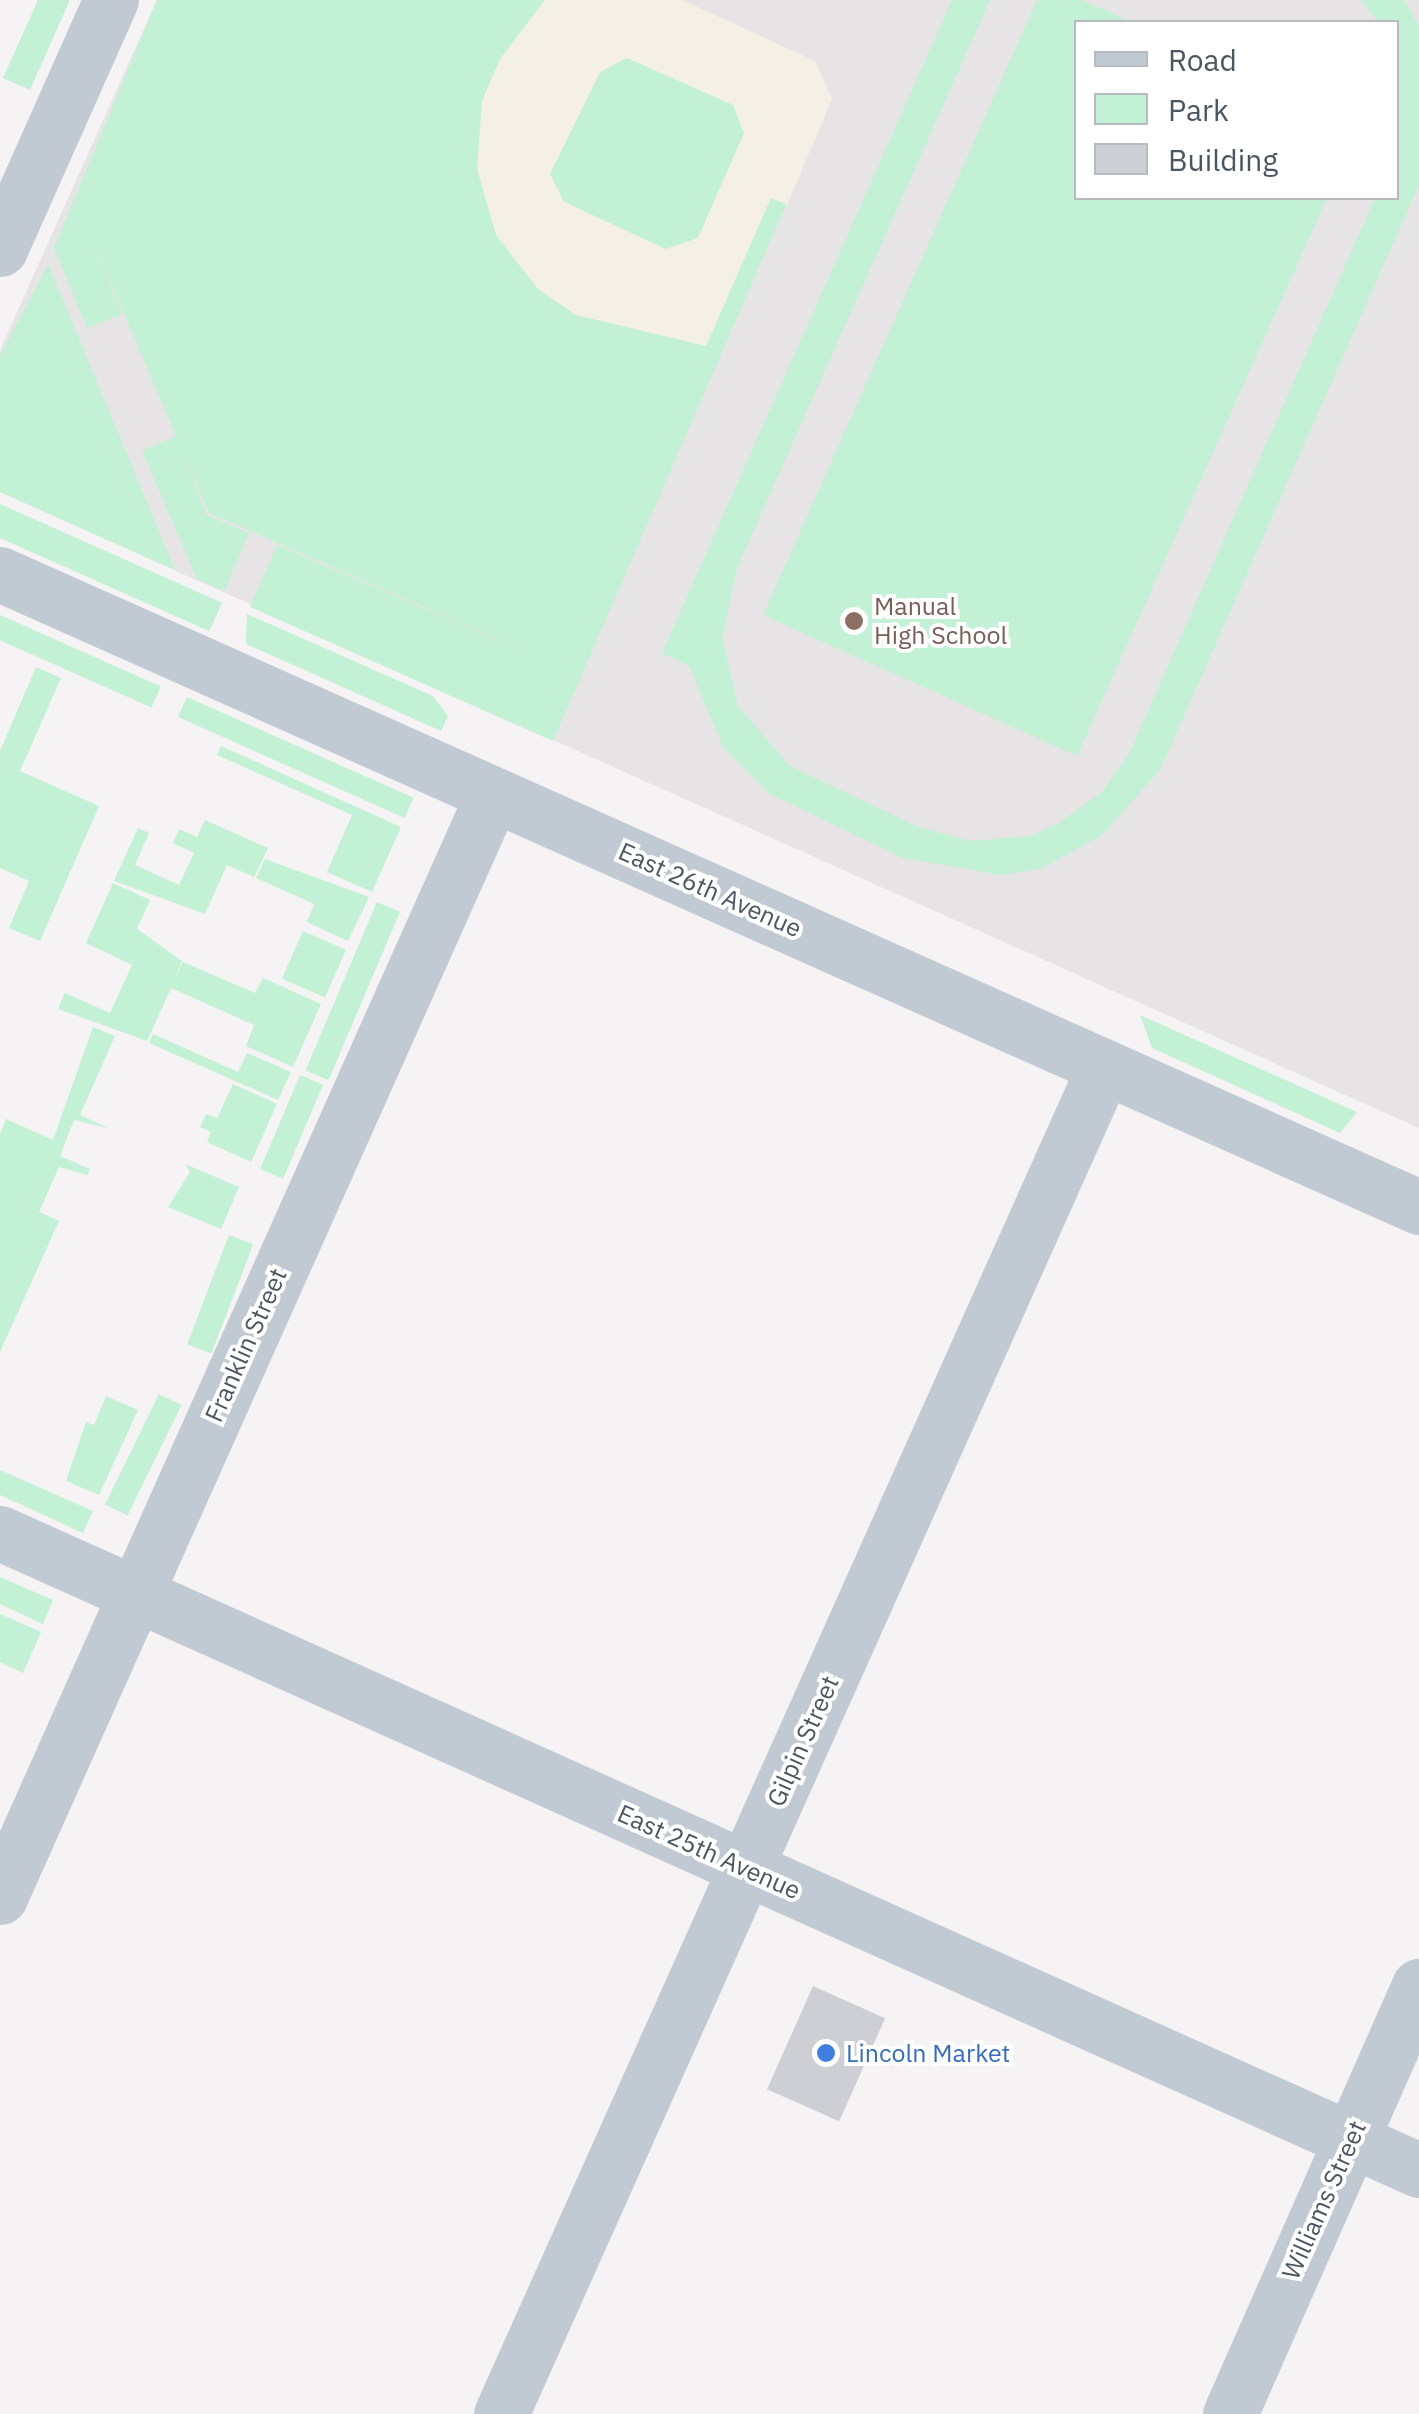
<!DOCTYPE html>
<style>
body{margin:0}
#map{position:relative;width:1419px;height:2414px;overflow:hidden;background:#f5f3f3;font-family:"IBM Plex Sans",sans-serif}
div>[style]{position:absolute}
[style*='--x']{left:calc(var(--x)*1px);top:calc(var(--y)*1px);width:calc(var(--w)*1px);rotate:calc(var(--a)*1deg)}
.education>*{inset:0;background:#e6e4e5}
.green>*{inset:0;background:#c3f1d5;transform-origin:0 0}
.sand>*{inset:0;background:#f5f0e5}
.building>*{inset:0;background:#cdcfd5;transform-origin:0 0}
.minor>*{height:55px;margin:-27.5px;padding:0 27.5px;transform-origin:27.5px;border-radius:27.5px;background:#c1cad2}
.dots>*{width:28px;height:28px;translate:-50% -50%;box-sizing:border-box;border:5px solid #fff;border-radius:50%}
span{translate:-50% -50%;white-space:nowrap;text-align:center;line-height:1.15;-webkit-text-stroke:8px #fff;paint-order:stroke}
.education-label{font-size:25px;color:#785e54}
.left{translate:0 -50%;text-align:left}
.street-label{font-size:25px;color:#4a5661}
.shop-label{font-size:25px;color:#366cbe}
.legend{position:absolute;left:1074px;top:20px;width:325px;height:180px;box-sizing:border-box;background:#fff;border:2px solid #b7bbc0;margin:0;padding:12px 18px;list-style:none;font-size:30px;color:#4a5661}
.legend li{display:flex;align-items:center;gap:20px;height:50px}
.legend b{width:50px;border:2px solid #b7bbc0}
</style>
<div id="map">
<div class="education">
<i style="clip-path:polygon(evenodd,157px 0,1419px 0,1419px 1128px,0 492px,0 350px,157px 0,1076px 22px,1396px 22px,1396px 198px,1076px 198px,1076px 22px)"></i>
</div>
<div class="green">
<i style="clip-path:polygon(38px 0,70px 0,30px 90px,3px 78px)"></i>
<i style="clip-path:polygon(157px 0,681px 0,832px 99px,553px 741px,250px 607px,277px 545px,567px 670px,209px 513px,181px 449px,207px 515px,249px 533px,224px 591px,197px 579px,142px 451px,176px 436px,93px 241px,122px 314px,87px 328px,54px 248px)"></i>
<i style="clip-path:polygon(952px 0,990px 0,737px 568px,722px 638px,738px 706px,790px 766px,916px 826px,970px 841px,1030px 836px,1057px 824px,1102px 792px,1129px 754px,1375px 198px,1396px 198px,1396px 22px,1378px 22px,1361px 0,1404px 0,1419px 26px,1419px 185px,1160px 770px,1101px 836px,1040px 869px,1001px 875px,903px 858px,770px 794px,723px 747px,689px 666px,662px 653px)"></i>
<i style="clip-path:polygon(1037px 0,1082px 0,1132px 22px,1076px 22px,1076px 198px,1327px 198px,1077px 756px,763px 615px)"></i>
<i style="clip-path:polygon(48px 264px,175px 570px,0 492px,0 356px)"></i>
<i style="left:0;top:504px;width:243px;height:31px;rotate:24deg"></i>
<i style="clip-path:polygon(247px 614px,433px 696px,448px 716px,441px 731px,246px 644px)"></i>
<i style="left:0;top:615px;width:176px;height:23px;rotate:24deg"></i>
<i style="clip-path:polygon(36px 667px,61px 678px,20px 771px,99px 806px,40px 941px,9px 928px,29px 881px,0 868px,0 751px)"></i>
<i style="left:187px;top:697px;width:248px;height:22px;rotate:24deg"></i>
<i style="clip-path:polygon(221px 746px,401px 827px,372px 892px,327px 872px,352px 815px,217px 755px)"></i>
<i style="clip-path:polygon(205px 820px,268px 848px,254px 877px,227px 865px,205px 914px,114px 881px,138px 828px,149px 833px,135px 865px,179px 885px,194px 853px,173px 843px,179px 829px,197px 837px)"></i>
<i style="clip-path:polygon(265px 859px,369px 897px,348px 941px,307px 922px,314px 904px,256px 878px)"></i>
<i style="clip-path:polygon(113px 883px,150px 900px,137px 929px,182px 961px,174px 980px,183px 962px,255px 993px,263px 978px,321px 1004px,293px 1067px,246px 1046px,254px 1025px,171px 988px,147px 1041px,58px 1009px,65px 993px,110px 1013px,132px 965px,86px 943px)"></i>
<i style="left:377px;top:902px;width:25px;height:183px;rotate:23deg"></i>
<i style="left:303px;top:931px;width:47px;height:52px;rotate:24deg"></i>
<i style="clip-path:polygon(1140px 1015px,1357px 1112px,1340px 1133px,1152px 1048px)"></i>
<i style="clip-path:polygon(93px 1027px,115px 1036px,80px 1115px,108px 1128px,74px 1120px,60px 1156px,90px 1169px,87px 1175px,59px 1167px,39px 1212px,59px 1221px,0 1352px,0 1134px,6px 1119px,53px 1140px)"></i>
<i style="clip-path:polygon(153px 1034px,238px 1072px,247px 1053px,291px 1072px,278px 1100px,149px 1043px)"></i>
<i style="left:300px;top:1075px;width:25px;height:102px;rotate:23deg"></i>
<i style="clip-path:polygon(233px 1084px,277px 1104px,251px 1162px,207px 1142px,211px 1132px,200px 1127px,206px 1114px,217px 1118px)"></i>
<i style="clip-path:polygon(185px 1164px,239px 1187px,221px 1229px,168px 1207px,190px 1172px)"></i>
<i style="left:229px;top:1235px;width:26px;height:117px;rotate:21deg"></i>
<i style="left:159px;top:1394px;width:25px;height:123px;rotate:26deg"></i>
<i style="clip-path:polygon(106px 1396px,138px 1410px,99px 1495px,66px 1481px,86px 1422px,94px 1425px)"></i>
<i style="clip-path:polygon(0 1470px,93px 1511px,83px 1533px,0 1495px)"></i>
<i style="clip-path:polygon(0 1577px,53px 1600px,43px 1624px,0 1604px)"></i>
<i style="clip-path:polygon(0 1614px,41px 1632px,23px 1673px,0 1662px)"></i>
</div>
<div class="sand">
<i style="clip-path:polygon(evenodd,545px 0,682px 0,815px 61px,832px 99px,787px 205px,771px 198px,706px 346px,576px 315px,538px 289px,496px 235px,477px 169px,482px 101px,500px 59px,545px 0,627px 58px,733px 105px,744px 133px,698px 238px,666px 249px,564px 202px,550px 174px,600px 72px,627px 58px)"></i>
</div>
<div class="building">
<i style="left:813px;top:1986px;width:79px;height:113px;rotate:24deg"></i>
</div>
<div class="minor">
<i style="--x:0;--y:249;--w:273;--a:-66"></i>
<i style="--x:0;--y:574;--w:1554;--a:24.04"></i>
<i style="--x:0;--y:1533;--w:1555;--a:24.18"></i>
<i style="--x:0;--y:1897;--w:1208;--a:-65.92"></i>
<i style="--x:501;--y:2414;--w:1476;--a:-65.88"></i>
<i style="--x:1230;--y:2414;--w:468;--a:-66.2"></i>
</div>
<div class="dots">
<i style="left:854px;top:621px;background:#8d6e63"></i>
<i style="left:826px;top:2053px;background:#3f7fe0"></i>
</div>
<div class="education-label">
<span class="left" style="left:874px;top:621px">Manual<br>High School</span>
</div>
<div class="street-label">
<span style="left:710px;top:890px;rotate:24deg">East 26th Avenue</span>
<span style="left:246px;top:1345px;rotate:-66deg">Franklin Street</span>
<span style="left:803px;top:1741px;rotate:-66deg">Gilpin Street</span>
<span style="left:709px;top:1852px;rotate:24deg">East 25th Avenue</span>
<span style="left:1324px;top:2200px;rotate:-66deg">Williams Street</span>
</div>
<div class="shop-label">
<span class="left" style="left:846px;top:2053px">Lincoln Market</span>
</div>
<ul class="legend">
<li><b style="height:12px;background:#c1cad2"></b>Road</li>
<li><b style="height:28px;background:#c3f1d5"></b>Park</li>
<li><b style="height:28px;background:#cdcfd5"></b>Building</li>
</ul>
</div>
